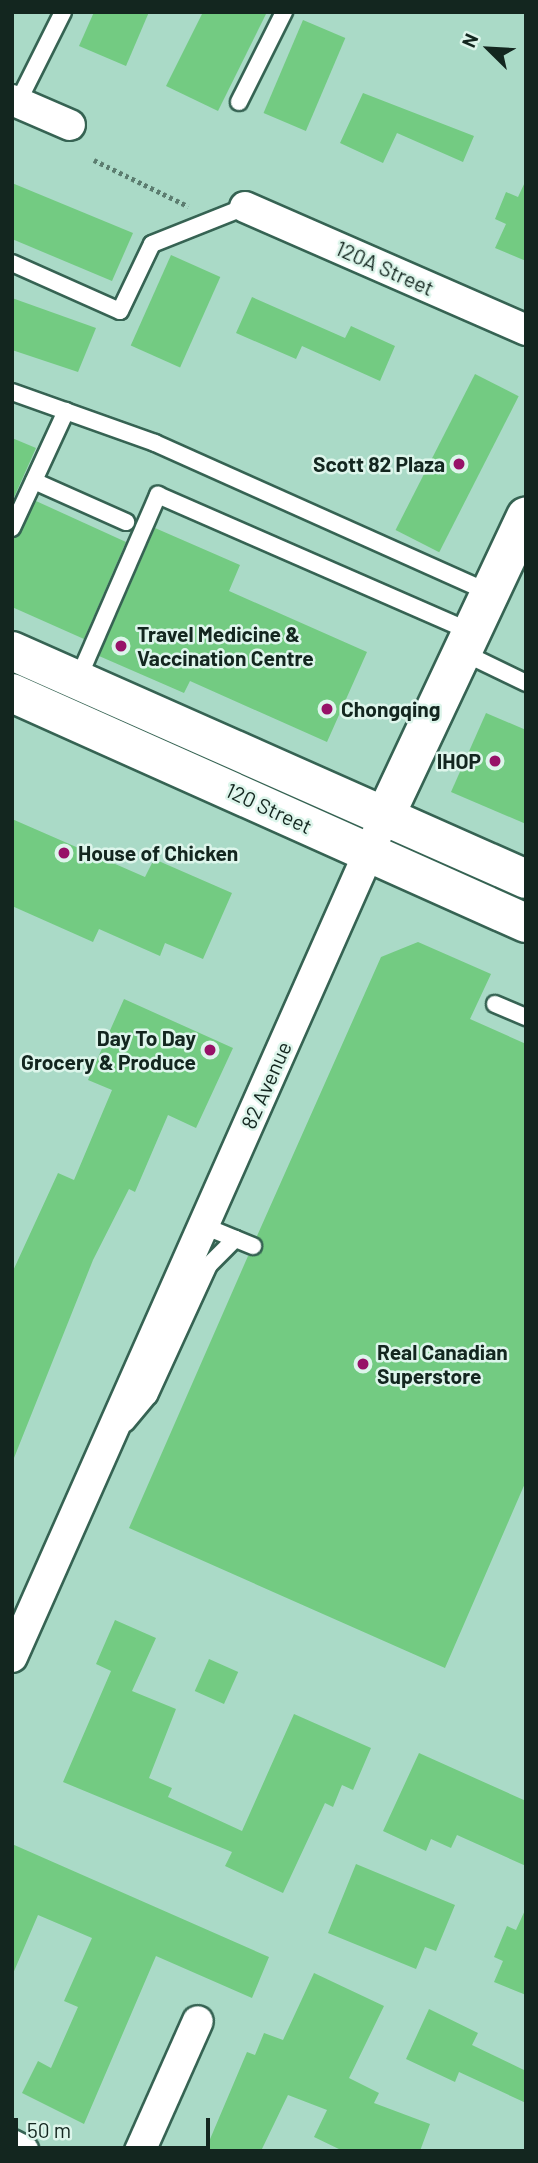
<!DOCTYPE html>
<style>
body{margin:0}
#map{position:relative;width:538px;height:2163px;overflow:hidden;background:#aadac7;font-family:Barlow,sans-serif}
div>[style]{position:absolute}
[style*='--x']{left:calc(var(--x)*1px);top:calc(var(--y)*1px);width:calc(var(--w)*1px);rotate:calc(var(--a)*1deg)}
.building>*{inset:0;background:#73cb82;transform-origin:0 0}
.path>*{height:4.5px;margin-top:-2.25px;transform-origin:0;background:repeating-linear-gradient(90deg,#5c7d70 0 3.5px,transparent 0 7px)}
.roads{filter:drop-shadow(2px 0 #366353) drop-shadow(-2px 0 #366353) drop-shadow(0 2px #366353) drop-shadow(0 -2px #366353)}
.lane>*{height:16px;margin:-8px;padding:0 8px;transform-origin:8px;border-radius:8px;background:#fff}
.street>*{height:30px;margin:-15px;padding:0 15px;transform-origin:15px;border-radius:15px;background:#fff}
.secondary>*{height:38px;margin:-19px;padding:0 19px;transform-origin:19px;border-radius:19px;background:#fff}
.dots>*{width:19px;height:19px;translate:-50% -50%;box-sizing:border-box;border:4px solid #ddf5eb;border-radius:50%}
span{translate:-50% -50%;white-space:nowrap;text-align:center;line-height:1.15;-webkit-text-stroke:5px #ddf5eb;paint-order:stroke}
.street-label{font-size:21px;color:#13261f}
.poi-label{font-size:21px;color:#13261f;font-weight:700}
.right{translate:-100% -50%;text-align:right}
.left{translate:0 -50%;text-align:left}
.frame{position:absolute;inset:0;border:14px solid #13261f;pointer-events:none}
.north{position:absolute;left:454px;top:14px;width:70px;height:70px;-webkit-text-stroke:5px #ddf5eb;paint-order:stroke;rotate:294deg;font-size:19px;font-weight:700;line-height:28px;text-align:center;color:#13261f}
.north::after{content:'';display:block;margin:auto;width:24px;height:32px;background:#13261f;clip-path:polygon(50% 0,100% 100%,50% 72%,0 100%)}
.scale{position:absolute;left:14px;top:2118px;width:196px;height:32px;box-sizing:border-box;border:4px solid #13261f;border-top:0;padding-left:9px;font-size:21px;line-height:24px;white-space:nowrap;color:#13261f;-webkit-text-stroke:5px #ddf5eb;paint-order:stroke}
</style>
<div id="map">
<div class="building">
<i style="clip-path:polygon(94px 12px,149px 12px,126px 66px,79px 46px)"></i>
<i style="clip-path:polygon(203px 12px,267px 12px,218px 111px,166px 86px)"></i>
<i style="left:303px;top:20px;width:46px;height:101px;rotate:23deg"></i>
<i style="clip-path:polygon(363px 93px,474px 136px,463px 162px,397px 133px,383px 163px,340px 143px)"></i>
<i style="clip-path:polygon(526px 180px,526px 261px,495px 248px,506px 224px,495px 219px,506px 192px,518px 197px)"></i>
<i style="clip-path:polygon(12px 183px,133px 233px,112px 281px,12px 239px)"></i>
<i style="left:171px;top:255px;width:54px;height:99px;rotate:24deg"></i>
<i style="clip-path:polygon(252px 297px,345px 338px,351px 326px,395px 346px,380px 381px,302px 346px,296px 359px,236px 333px)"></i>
<i style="clip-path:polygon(12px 298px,96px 328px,78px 372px,12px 350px)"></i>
<i style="left:475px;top:374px;width:49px;height:175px;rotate:27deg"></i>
<i style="clip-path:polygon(12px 438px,36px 448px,12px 502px)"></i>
<i style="clip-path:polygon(36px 501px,126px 542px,84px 639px,12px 607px,12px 538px)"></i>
<i style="clip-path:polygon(155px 528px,240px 565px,229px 591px,367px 652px,327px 742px,190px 681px,184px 693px,99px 656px)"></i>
<i style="clip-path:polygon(486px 713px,526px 730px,526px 824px,451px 792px)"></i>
<i style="clip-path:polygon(12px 819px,145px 877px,154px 859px,232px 893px,203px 959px,165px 943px,160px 956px,99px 929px,93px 942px,12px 906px)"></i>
<i style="clip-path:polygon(418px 942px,491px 974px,470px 1019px,526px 1044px,526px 1481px,445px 1668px,129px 1528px,248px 1256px,262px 1251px,257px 1236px,381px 957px)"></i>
<i style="clip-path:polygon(124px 999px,233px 1048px,196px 1128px,168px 1115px,135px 1192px,129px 1189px,93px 1260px,12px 1463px,12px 1273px,58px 1173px,74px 1180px,112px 1090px,88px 1080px)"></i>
<i style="clip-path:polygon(115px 1620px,156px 1638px,132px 1691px,176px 1709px,149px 1778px,172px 1788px,168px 1797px,242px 1831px,294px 1714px,371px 1748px,353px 1790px,342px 1785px,333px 1807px,325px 1803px,283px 1893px,225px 1866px,232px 1852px,63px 1782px,111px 1671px,96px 1664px)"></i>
<i style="left:209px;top:1659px;width:32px;height:35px;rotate:24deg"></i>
<i style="clip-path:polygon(419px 1753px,526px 1801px,526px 1866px,457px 1835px,451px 1848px,431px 1839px,426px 1851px,383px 1831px)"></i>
<i style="clip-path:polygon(12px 1844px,269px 1957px,252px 1998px,156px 1956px,84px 2124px,22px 2093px,38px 2061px,51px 2068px,78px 2007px,64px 2001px,92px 1938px,38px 1915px,12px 1976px)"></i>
<i style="clip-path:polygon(356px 1864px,455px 1905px,436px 1951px,425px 1947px,416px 1969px,328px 1933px)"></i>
<i style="clip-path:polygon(526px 1908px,526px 1995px,494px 1982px,503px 1961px,494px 1957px,507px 1926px,516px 1930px)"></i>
<i style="clip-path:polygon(314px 1973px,384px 2006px,349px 2078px,379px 2093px,374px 2103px,430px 2124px,420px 2151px,343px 2151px,314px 2137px,327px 2110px,288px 2095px,261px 2151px,205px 2151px,247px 2052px,255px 2055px,264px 2033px,283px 2040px)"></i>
<i style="clip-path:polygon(429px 2009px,478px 2033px,472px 2045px,526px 2071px,526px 2103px,459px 2072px,455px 2082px,406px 2059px)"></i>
</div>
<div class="path">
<i style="--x:94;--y:160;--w:105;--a:26.1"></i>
</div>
<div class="roads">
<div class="lane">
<i style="--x:18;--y:102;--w:101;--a:-63.4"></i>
<i style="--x:239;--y:102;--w:101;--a:-63.4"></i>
<i style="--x:12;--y:263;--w:118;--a:24"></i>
<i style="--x:120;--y:311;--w:74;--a:-64.5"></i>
<i style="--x:152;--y:244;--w:100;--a:-21.7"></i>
<i style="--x:12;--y:392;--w:152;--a:19.6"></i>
<i style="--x:155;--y:443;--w:367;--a:24.1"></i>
<i style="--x:34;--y:481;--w:101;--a:24"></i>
<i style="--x:12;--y:528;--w:129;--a:-65.2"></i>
<i style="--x:462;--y:652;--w:71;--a:25.8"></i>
<i style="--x:78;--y:679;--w:201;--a:-66.5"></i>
<i style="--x:158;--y:495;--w:342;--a:23.6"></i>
<i style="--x:495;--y:1004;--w:34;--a:23"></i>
<i style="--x:204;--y:1226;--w:53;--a:22.2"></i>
<i style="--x:126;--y:1423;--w:35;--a:-50"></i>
<i style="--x:149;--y:1396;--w:144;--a:-65.4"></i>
<i style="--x:209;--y:1265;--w:37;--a:-45"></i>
</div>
<div class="street">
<i style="--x:12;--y:100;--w:63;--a:23.3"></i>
<i style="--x:245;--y:207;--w:307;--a:23.6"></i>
<i style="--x:12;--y:1657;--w:920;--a:-66.08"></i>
<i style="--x:12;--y:2145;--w:13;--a:27"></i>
<i style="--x:140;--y:2151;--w:142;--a:-66"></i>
</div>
<div class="secondary">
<i style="--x:12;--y:651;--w:562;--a:23.92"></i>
<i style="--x:12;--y:693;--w:563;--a:24.11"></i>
<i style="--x:385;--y:816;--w:331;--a:-64.8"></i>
</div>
</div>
<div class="dots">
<i style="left:459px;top:464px;background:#971268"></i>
<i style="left:121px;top:646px;background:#971268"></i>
<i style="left:327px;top:709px;background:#971268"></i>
<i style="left:495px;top:761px;background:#971268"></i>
<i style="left:64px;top:853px;background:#971268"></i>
<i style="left:210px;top:1050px;background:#971268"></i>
<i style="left:363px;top:1364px;background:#971268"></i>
</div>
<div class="street-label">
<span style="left:385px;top:268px;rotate:24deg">120A Street</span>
<span style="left:269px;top:808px;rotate:25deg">120 Street</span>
<span style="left:266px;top:1085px;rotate:-66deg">82 Avenue</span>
</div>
<div class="poi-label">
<span class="right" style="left:445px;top:464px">Scott 82 Plaza</span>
<span class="left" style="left:137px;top:646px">Travel Medicine &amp;<br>Vaccination Centre</span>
<span class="left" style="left:341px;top:709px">Chongqing</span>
<span class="right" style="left:481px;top:761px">IHOP</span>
<span class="left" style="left:78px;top:853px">House of Chicken</span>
<span class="right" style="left:196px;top:1050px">Day To Day<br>Grocery &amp; Produce</span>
<span class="left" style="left:377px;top:1364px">Real Canadian<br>Superstore</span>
</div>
<div class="frame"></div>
<div class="north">N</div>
<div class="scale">50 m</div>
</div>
